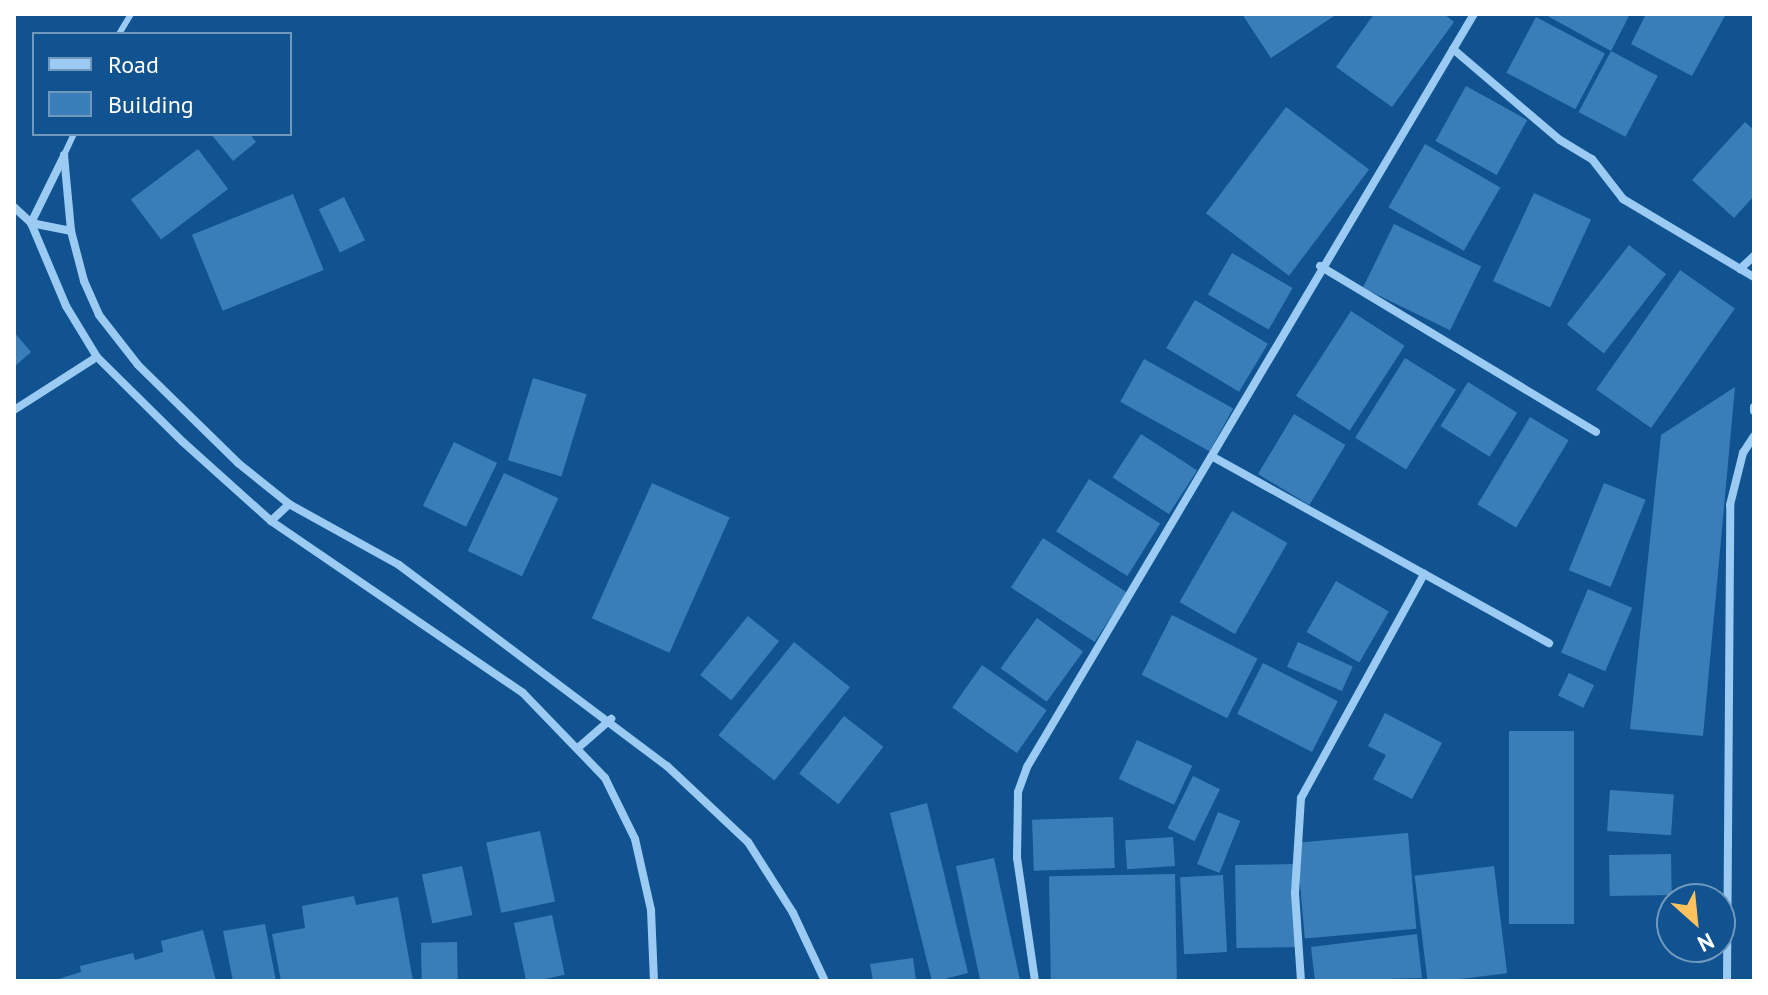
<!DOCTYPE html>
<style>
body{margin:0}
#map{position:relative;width:1768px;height:995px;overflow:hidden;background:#105390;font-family:"PT Sans",sans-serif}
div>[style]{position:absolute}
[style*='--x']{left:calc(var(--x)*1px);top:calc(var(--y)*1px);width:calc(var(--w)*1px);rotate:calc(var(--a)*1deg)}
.building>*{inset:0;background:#397eb9;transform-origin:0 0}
.service>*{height:6px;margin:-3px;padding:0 3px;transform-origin:3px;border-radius:3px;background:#9bcaf3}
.minor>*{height:8px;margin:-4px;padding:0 4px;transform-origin:4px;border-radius:4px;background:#9bcaf3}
span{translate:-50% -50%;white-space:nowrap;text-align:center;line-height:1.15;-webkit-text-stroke:8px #105390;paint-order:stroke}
.frame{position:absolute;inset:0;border:16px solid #fff;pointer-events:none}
.legend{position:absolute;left:32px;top:32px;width:260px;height:104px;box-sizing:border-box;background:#105390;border:2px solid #7098bc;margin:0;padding:10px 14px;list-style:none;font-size:24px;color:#fff}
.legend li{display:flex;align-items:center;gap:16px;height:40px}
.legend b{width:40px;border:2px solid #7098bc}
.north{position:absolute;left:1656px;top:883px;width:80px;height:80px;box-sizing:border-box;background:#105390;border:2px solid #7098bc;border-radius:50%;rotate:153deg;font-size:22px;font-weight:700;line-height:32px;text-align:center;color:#fff}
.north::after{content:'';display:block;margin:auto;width:28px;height:36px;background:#ffc25d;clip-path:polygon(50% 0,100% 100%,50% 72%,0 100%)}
</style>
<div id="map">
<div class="building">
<i style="clip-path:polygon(1242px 14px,1337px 14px,1271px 58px)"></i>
<i style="clip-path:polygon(1374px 14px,1444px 14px,1454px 22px,1392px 107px,1336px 67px)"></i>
<i style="clip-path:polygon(1544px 14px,1630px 14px,1611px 51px)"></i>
<i style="clip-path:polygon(1646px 14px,1726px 14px,1692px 76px,1631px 44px)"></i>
<i style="left:1536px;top:17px;width:78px;height:63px;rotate:28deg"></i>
<i style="left:1611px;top:51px;width:53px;height:69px;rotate:28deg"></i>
<i style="left:1466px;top:86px;width:70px;height:63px;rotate:29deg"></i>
<i style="left:1286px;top:107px;width:104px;height:133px;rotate:37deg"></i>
<i style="clip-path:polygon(1745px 122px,1754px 130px,1754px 196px,1734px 218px,1692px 180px)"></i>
<i style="clip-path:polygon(211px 134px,250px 134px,256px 142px,233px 161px)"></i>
<i style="left:1425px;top:144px;width:87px;height:73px;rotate:30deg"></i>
<i style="left:198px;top:149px;width:50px;height:84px;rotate:53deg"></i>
<i style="left:1534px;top:193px;width:63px;height:97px;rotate:25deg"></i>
<i style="left:293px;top:194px;width:82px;height:109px;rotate:68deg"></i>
<i style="left:344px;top:197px;width:48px;height:28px;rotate:64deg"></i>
<i style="left:1394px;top:224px;width:97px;height:71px;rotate:26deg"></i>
<i style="left:1629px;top:245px;width:47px;height:101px;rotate:38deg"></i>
<i style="left:1232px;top:253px;width:70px;height:48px;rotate:30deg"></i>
<i style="left:1680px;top:270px;width:67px;height:146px;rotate:35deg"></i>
<i style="left:1195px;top:300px;width:85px;height:56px;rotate:31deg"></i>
<i style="left:1351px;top:311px;width:64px;height:101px;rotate:33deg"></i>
<i style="clip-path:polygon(14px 332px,31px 352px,14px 367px)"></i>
<i style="left:1405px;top:358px;width:60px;height:94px;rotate:32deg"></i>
<i style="left:1144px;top:359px;width:102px;height:49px;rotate:29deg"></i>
<i style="left:533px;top:378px;width:56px;height:86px;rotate:17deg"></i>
<i style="left:1468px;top:382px;width:58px;height:52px;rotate:32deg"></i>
<i style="clip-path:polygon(1735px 387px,1703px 736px,1630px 729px,1661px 435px)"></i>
<i style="left:1294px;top:414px;width:60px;height:70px;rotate:31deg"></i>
<i style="left:1530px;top:417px;width:45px;height:102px;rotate:31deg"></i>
<i style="left:1141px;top:434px;width:67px;height:52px;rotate:33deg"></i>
<i style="left:454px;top:442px;width:48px;height:71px;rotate:26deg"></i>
<i style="left:504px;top:473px;width:60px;height:86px;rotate:25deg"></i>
<i style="left:1089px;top:479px;width:84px;height:62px;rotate:32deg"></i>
<i style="left:652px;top:483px;width:85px;height:148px;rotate:24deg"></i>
<i style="left:1604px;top:483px;width:45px;height:94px;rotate:22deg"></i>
<i style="left:1232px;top:511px;width:64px;height:105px;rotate:30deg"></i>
<i style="left:1043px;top:538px;width:100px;height:59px;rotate:33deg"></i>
<i style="left:1336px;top:581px;width:61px;height:59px;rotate:30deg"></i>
<i style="left:1588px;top:589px;width:48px;height:69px;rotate:23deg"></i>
<i style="left:1172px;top:615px;width:96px;height:67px;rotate:27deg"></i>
<i style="left:748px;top:616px;width:40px;height:76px;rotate:39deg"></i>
<i style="left:1037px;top:618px;width:57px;height:62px;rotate:36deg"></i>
<i style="left:794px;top:642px;width:72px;height:120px;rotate:39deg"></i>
<i style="left:1298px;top:642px;width:60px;height:27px;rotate:24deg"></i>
<i style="left:1263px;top:663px;width:84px;height:57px;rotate:27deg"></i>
<i style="left:982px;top:665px;width:79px;height:52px;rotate:35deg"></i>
<i style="left:1569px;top:673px;width:28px;height:25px;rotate:26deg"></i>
<i style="clip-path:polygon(1385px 713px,1442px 743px,1412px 799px,1373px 779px,1386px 755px,1368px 746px)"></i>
<i style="left:844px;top:716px;width:50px;height:73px;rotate:38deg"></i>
<i style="left:1509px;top:731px;width:65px;height:193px"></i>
<i style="left:1137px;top:740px;width:61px;height:43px;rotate:25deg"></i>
<i style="left:1193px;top:776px;width:30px;height:58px;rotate:26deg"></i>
<i style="left:1610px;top:790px;width:64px;height:41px;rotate:4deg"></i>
<i style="clip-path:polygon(927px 803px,968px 973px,937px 981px,932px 981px,890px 813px)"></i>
<i style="left:1218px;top:812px;width:24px;height:56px;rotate:22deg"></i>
<i style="left:1113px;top:817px;width:51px;height:81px;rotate:88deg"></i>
<i style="left:540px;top:831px;width:72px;height:55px;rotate:78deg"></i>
<i style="left:1408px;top:833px;width:96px;height:112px;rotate:85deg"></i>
<i style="left:1173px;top:837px;width:29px;height:48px;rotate:86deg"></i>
<i style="left:1671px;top:854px;width:41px;height:62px;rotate:89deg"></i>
<i style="left:994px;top:858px;width:126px;height:39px;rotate:78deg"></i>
<i style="left:1296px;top:864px;width:83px;height:61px;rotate:89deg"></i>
<i style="left:462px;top:866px;width:50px;height:41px;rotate:78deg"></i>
<i style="left:1494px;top:866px;width:108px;height:80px;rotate:83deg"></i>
<i style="left:1175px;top:874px;width:107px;height:126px;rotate:89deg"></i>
<i style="left:1223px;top:875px;width:77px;height:43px;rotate:87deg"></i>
<i style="clip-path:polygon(354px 896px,356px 905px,398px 897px,413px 981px,281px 981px,272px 934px,305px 928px,302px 906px)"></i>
<i style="left:552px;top:915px;width:61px;height:39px;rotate:78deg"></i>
<i style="clip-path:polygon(265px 924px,276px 981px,233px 981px,223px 931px)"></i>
<i style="clip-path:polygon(203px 930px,216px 981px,52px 981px,81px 972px,80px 966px,133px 953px,135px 960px,163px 952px,161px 941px)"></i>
<i style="clip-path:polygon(1417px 934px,1422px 978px,1315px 981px,1311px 947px)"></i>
<i style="left:457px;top:942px;width:39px;height:36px;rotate:89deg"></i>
<i style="clip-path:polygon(913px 958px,916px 981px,873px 981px,870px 964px)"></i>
</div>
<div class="service">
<i style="--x:119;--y:34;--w:23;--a:-59"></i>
<i style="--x:64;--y:155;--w:23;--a:-65"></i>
</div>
<div class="minor">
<i style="--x:1453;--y:49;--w:140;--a:40.4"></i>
<i style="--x:1560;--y:140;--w:37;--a:31"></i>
<i style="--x:1592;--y:159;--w:51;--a:52.2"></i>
<i style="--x:1623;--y:199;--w:152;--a:30.8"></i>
<i style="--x:64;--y:155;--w:76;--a:84.7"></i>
<i style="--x:71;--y:231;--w:52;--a:75.4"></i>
<i style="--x:84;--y:281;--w:37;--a:66"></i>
<i style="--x:99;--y:315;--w:63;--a:52"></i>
<i style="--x:138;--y:365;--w:140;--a:44.4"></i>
<i style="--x:238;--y:463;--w:65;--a:38.8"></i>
<i style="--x:289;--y:504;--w:126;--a:29"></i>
<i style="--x:399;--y:565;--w:335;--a:36.9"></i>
<i style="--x:667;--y:766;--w:111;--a:43.2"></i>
<i style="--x:748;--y:842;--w:84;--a:57.6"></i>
<i style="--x:793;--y:913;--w:75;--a:64.8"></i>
<i style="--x:14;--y:207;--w:23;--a:43"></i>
<i style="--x:31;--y:223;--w:90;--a:67.1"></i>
<i style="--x:66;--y:306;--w:60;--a:58.7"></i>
<i style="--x:97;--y:357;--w:121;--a:44.7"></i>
<i style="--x:183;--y:442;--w:118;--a:41.9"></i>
<i style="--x:271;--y:521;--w:305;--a:34.3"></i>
<i style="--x:523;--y:693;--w:118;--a:46"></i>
<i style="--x:605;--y:778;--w:68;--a:63.8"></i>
<i style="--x:635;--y:839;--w:73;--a:77.3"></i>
<i style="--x:651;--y:910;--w:71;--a:87.6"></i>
<i style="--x:31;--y:223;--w:75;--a:-63.8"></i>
<i style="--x:31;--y:223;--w:41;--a:11.3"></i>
<i style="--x:1320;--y:266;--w:322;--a:31"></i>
<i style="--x:1740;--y:269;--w:19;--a:-43"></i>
<i style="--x:1754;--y:407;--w:4;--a:90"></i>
<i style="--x:14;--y:410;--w:98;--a:-32.6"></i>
<i style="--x:1215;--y:458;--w:382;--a:29"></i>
<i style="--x:271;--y:521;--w:25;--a:-43"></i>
<i style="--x:579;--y:747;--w:43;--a:-41.2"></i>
<i style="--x:1035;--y:981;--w:124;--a:-98.3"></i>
<i style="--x:1017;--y:858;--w:66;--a:-89.1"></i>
<i style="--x:1018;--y:792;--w:27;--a:-70"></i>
<i style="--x:1027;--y:767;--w:876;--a:-59.31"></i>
<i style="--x:1301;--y:981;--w:88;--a:-93.9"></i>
<i style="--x:1295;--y:893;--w:95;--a:-86.4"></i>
<i style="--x:1301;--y:798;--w:256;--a:-61.2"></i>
<i style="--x:1727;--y:981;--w:476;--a:-89.6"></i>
<i style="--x:1730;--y:505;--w:54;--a:-76"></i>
<i style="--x:1743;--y:453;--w:20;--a:-57"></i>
</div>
<div class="frame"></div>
<ul class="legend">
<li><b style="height:10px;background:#9bcaf3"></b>Road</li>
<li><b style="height:22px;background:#397eb9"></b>Building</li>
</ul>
<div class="north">N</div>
</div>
